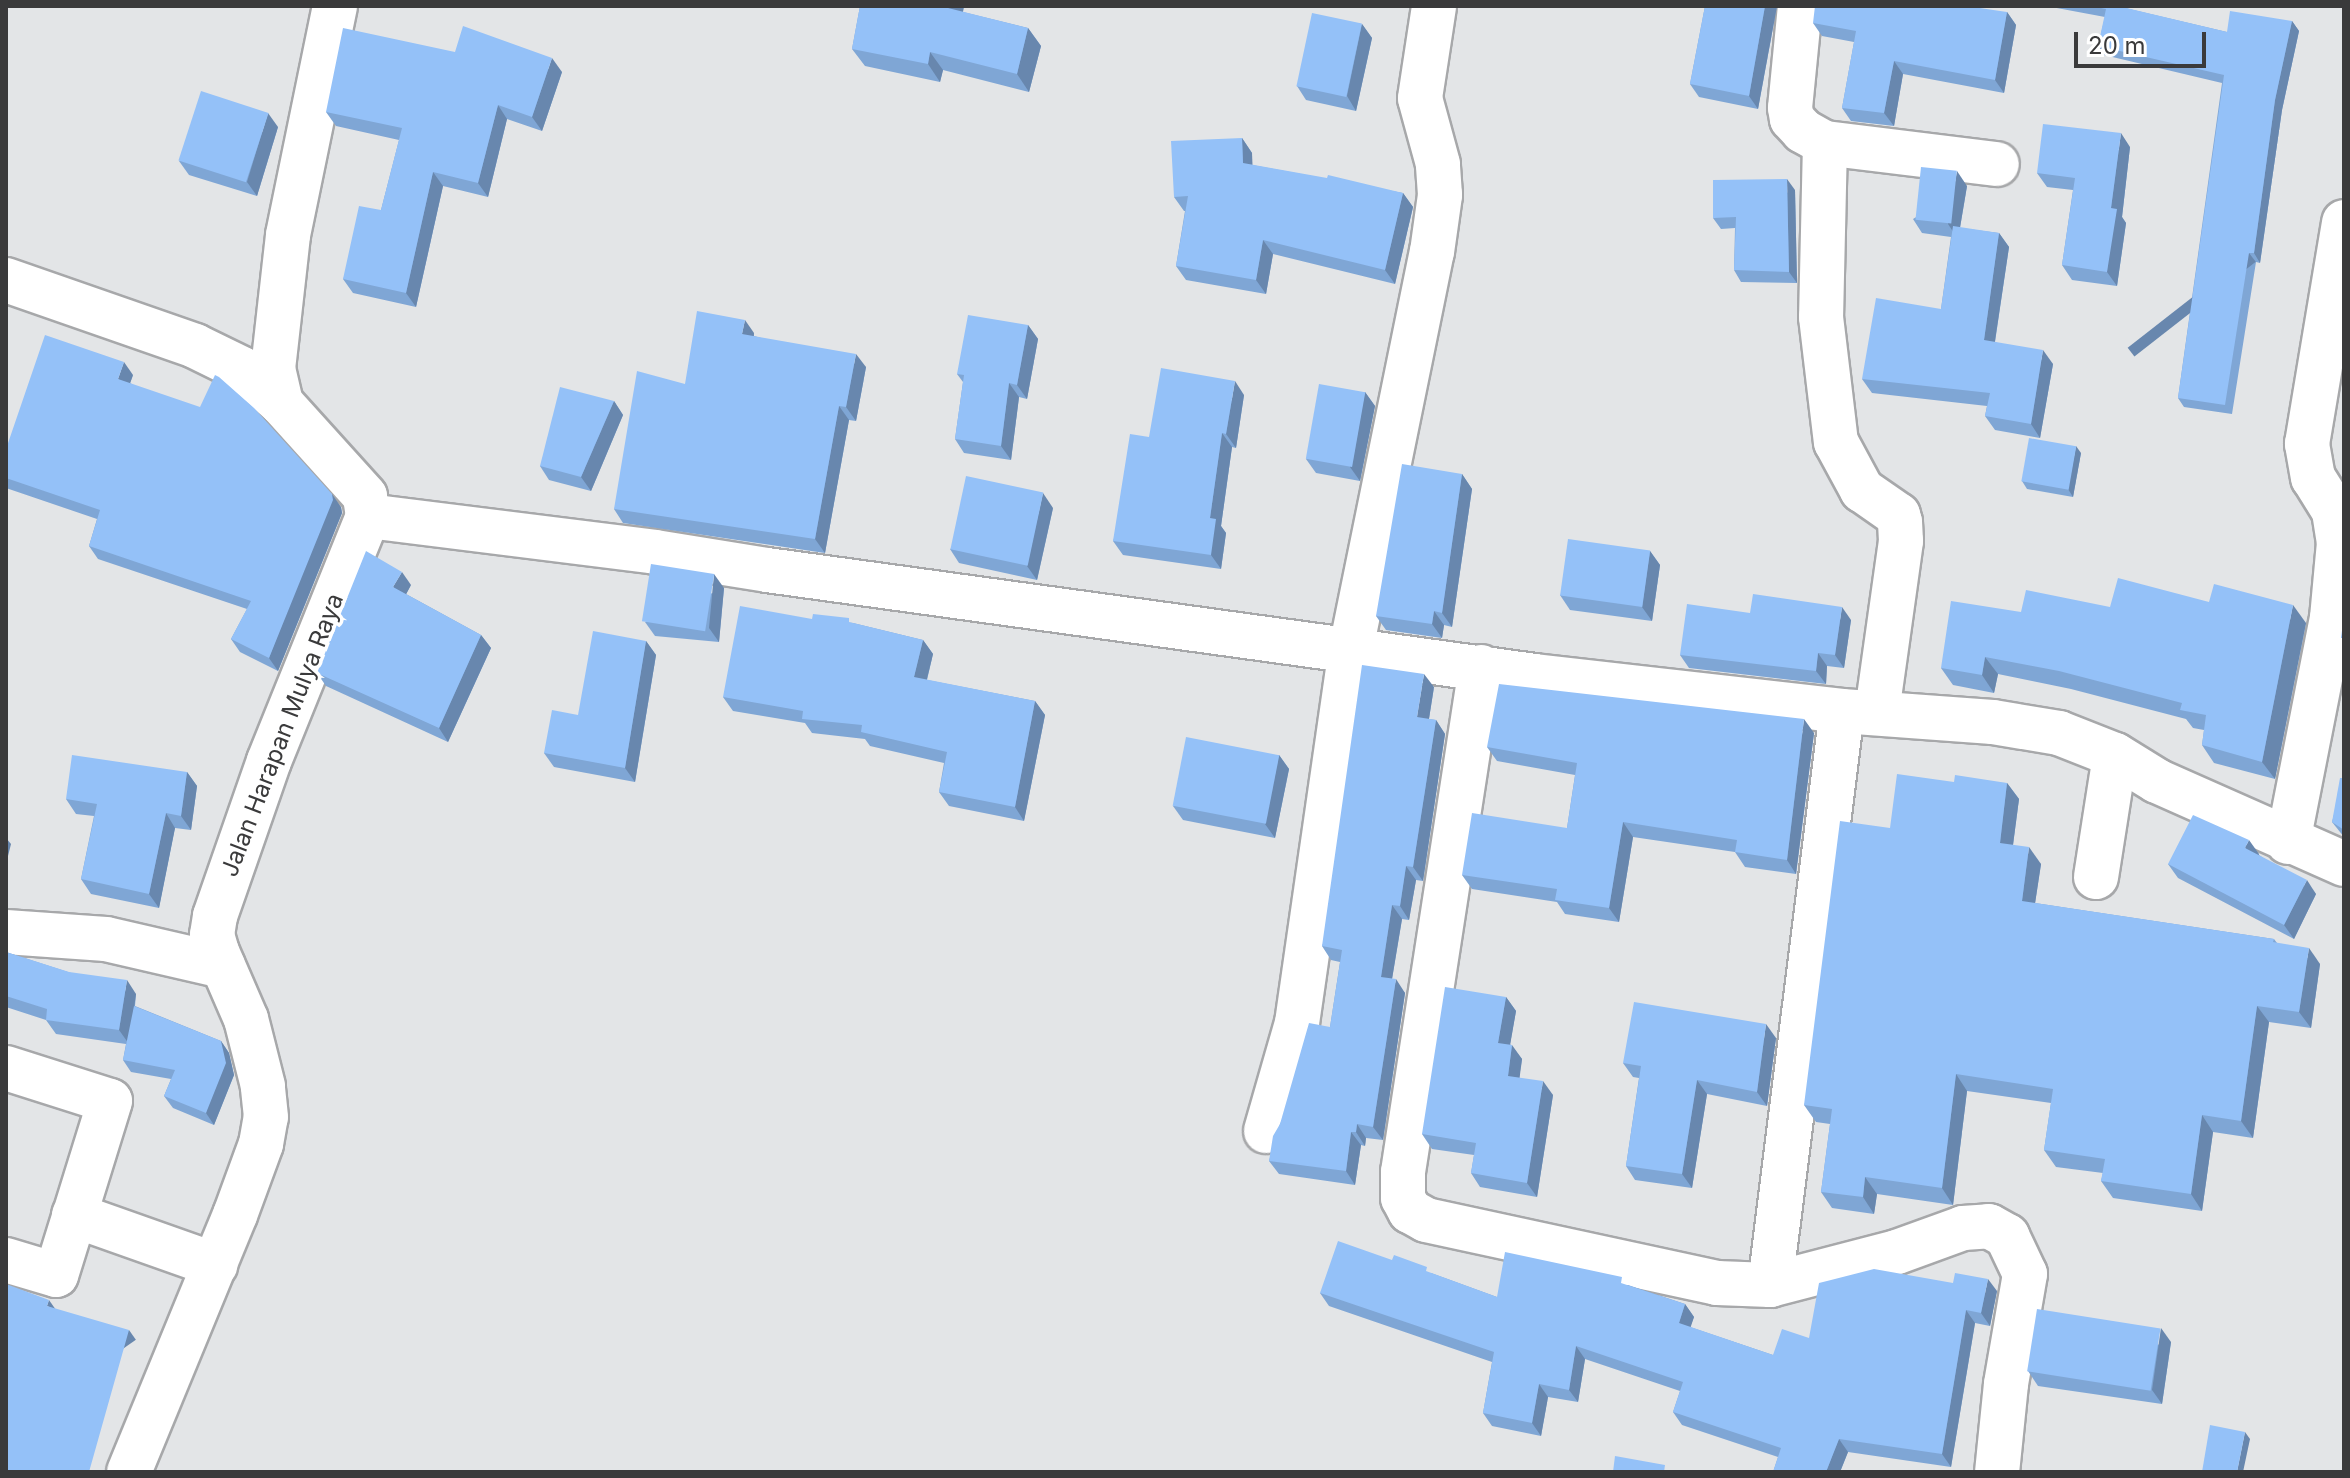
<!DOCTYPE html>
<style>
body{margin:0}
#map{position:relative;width:2350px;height:1478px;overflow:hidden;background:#e3e5e7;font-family:Inter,sans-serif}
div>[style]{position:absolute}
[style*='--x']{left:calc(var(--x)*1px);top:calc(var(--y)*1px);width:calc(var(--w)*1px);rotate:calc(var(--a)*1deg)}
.roads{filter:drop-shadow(2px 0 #a7a8aa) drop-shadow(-2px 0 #a7a8aa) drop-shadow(0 2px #a7a8aa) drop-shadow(0 -2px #a7a8aa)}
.minor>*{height:44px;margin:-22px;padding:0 22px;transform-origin:22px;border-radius:22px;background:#fff}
.wall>*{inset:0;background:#7fa6d5}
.shaded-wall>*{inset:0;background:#6887ae;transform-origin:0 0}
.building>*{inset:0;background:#94c1f8;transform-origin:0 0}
span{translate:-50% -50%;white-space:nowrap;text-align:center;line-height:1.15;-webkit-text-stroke:7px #fff;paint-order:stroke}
.street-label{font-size:24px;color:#3a3a3b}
.frame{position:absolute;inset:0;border:8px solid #3a3a3b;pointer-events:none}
.scale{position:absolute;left:2074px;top:32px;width:132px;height:36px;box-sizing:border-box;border:4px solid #3a3a3b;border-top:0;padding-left:10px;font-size:24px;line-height:28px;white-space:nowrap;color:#3a3a3b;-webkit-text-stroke:6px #fff;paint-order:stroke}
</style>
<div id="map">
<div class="roads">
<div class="minor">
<i style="--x:1800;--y:6;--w:102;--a:95.6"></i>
<i style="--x:1790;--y:108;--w:11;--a:80"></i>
<i style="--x:1792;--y:119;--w:16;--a:47"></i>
<i style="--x:1803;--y:131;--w:25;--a:29"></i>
<i style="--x:1825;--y:143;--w:174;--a:91.3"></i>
<i style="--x:1821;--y:317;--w:126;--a:83.2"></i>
<i style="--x:1836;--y:442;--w:55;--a:61.6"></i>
<i style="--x:1862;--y:490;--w:44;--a:34.8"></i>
<i style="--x:1898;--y:515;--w:7;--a:74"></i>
<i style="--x:1900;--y:522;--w:19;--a:87"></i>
<i style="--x:1901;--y:541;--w:172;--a:98"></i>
<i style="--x:1825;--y:143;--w:173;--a:7"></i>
<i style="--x:6;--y:280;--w:200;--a:19.2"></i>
<i style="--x:195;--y:346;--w:52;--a:26.1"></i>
<i style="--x:242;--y:369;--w:52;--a:41.1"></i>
<i style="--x:368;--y:516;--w:289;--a:7.1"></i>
<i style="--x:655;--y:552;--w:113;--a:9.1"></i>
<i style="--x:767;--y:570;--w:775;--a:7.86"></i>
<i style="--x:1535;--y:676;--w:309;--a:6.5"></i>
<i style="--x:1842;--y:711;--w:151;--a:4.2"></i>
<i style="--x:1993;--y:722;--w:67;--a:9.5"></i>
<i style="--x:2059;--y:733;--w:60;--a:21.4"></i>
<i style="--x:2115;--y:755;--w:49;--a:31.8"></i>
<i style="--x:2157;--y:781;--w:205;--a:23.9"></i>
<i style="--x:1481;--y:667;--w:511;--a:98.78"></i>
<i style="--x:1403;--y:1172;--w:26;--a:90"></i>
<i style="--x:1403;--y:1198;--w:15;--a:62"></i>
<i style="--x:1410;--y:1211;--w:18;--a:29"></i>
<i style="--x:1426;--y:1220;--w:298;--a:12.2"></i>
<i style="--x:1717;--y:1283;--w:53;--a:2.2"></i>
<i style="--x:1770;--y:1285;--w:578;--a:-82.85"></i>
<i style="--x:2288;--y:842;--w:228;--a:-78.9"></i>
<i style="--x:2332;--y:618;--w:75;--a:-84.7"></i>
<i style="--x:2339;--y:543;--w:32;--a:-99"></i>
<i style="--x:2334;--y:511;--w:39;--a:-122"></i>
<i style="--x:2313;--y:478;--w:35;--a:-100"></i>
<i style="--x:2307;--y:444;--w:225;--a:-80.5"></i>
<i style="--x:2096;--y:877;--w:123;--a:-81.1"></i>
<i style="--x:6;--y:932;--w:100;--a:4"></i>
<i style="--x:106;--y:939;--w:120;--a:13"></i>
<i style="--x:6;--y:1068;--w:109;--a:17.6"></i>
<i style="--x:110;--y:1101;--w:182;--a:107.2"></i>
<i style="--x:56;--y:1275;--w:52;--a:-163.3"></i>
<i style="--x:1266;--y:1131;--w:112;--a:-74"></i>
<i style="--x:1297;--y:1023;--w:378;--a:-81.8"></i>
<i style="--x:1351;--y:649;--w:405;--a:-78.5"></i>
<i style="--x:1432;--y:252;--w:58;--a:-82"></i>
<i style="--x:1440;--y:195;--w:31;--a:-94"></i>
<i style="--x:1438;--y:164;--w:68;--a:-105.3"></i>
<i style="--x:1420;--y:98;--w:93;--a:-81.3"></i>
<i style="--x:74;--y:1215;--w:150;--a:19.5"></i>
<i style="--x:1770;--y:1285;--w:131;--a:-14.6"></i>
<i style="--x:1897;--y:1252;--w:70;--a:-20"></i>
<i style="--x:1963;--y:1228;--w:26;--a:-4"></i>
<i style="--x:1989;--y:1226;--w:21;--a:29"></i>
<i style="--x:2007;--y:1236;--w:42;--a:64.7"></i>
<i style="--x:2025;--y:1274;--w:112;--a:99.8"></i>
<i style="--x:2006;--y:1384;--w:88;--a:95.8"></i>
<i style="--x:129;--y:1472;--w:278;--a:-67.6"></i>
<i style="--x:235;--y:1215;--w:76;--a:-69.9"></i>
<i style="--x:261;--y:1144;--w:27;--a:-80"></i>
<i style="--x:266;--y:1117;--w:31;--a:-96"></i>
<i style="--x:263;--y:1086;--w:69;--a:-104.2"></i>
<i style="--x:246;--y:1019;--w:73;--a:-113.4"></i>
<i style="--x:217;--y:952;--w:18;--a:-106"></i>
<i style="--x:212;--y:935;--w:19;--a:-81"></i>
<i style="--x:215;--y:916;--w:164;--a:-70.8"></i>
<i style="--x:269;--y:761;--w:264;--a:-68"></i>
<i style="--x:368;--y:516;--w:20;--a:-99"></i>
<i style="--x:365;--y:496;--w:125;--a:-132.1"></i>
<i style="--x:281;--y:403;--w:35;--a:-103"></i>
<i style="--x:273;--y:369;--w:135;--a:-83.6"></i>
<i style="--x:288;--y:235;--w:234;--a:-78.4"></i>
</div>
</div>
<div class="wall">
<i style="clip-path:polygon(860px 6px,964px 6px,963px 12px,1028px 28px,1041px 46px,1029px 92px,943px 70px,940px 82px,865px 66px,852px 49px)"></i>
<i style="clip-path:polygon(1705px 6px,1777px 6px,1758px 109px,1699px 97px,1690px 84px)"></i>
<i style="clip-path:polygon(2046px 6px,2125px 6px,2125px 8px,2227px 32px,2292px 21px,2299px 31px,2282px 110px,2260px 263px,2256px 262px,2232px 414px,2184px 407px,2178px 398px,2222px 83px,2104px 55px,2098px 46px,2105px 17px)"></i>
<i style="clip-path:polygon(2007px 12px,2016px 25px,2004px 93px,1903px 74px,1894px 126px,1851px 121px,1842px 108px,1854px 42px,1822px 36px,1813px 23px)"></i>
<i style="clip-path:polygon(1362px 24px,1372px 38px,1356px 111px,1306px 100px,1297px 86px)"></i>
<i style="clip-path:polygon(455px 52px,562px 72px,542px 131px,507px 119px,488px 197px,443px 186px,416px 307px,353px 293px,343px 279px,381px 210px,399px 140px,336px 126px,326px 112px)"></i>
<i style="clip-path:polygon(278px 127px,257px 196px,189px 175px,179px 161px)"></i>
<i style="clip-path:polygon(1242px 138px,1252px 153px,1252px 165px,1403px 193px,1413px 207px,1395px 284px,1273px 254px,1266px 294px,1186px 280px,1176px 266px,1185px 211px,1184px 211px,1174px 197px)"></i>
<i style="clip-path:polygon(2130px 147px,2122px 217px,2126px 223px,2117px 286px,2072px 280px,2062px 265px,2073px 190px,2047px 187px,2037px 173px)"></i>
<i style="clip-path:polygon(1967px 186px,1960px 228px,1999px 233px,2009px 247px,1995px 342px,2053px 364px,2040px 438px,1995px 430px,1985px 416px,1987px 406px,1872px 393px,1862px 379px,1941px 309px,1951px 237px,1922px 233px,1913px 219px)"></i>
<i style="clip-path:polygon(1795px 190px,1797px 283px,1741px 282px,1734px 270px,1735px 228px,1721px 229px,1713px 218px)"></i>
<i style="clip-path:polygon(1028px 325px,1038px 339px,1027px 399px,1019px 397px,1011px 460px,964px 453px,955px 439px,963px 382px,957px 374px)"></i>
<i style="clip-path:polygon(754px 333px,754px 336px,866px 367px,856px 421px,849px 420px,825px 553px,623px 523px,614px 509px,685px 384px)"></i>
<i style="clip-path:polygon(133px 375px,130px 383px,341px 507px,342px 513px,278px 671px,240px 652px,231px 639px,247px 609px,98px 559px,89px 546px,97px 519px,6px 488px,6px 449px)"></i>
<i style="clip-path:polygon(1365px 392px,1375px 406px,1360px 481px,1316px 473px,1306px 459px)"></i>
<i style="clip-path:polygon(1244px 395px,1236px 448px,1232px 447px,1221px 526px,1226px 533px,1221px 569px,1123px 555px,1113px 541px,1149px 437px)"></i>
<i style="clip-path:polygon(614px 401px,623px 415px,591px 491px,549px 480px,540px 466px)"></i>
<i style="clip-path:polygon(2081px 453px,2073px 497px,2027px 489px,2022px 481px)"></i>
<i style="clip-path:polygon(1462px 474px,1472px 489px,1452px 627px,1444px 625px,1442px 638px,1386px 630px,1376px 616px)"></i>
<i style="clip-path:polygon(1053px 508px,1037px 580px,959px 563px,950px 549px)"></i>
<i style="clip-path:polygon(1650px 551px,1660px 565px,1652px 621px,1570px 610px,1560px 595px)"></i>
<i style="clip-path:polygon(411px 585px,406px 594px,481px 635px,491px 648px,448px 742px,326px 686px,317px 673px)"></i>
<i style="clip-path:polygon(724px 588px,719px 642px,655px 636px,645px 622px)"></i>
<i style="clip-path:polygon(2209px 602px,2306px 623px,2275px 779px,2214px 763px,2202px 745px,2204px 730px,2193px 728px,2186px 719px,2071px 689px,1998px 674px,1994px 693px,1953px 685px,1941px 668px,2021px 612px)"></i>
<i style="clip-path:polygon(1750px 613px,1851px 620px,1844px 668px,1827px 666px,1826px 684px,1689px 668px,1680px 655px)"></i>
<i style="clip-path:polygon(812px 619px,853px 623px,923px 640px,933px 654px,927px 680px,1035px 701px,1045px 715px,1024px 821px,949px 806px,939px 792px,944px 763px,870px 746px,865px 739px,812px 733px,805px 723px,733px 711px,723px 697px)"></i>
<i style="clip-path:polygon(646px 641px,656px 655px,635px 782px,554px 767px,544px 753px)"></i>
<i style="clip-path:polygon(1434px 687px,1429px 719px,1436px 720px,1445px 734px,1423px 881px,1416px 880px,1409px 920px,1402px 919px,1392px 979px,1405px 993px,1383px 1140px,1366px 1138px,1365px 1146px,1361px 1145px,1355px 1185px,1279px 1174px,1269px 1161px,1280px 1124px,1330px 1027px,1340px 962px,1331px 960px,1322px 946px)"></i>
<i style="clip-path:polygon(1814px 733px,1796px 874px,1745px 867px,1735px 852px,1633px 837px,1619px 922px,1565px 914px,1557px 902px,1472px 889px,1462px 875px,1567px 828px,1575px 775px,1497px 761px,1487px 747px)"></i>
<i style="clip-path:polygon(1279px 755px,1289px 769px,1275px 838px,1183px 820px,1173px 806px)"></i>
<i style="clip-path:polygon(187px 772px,197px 786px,191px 830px,175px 828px,159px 908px,91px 894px,81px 879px,94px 816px,76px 814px,66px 799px)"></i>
<i style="clip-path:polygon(2344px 778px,2344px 837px,2332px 822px)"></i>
<i style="clip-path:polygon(1954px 782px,2007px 783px,2019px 799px,2013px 845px,2041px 864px,2035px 903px,2274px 939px,2277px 943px,2320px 964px,2311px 1028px,2269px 1022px,2253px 1138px,2213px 1132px,2202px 1211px,2113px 1198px,2101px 1181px,2103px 1173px,2056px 1167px,2044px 1150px,2051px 1103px,1967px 1091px,1953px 1205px,1877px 1194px,1874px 1214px,1832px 1208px,1821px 1192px,1830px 1124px,1816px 1122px,1804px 1105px)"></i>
<i style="clip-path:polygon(2259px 854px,2259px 855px,2316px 894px,2294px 939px,2178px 878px,2168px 864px)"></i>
<i style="clip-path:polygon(6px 952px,136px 994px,135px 1006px,221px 1041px,229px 1053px,234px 1075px,214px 1125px,173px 1108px,164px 1096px,171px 1079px,131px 1072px,123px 1060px,126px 1044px,56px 1034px,46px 1020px,6px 1007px)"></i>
<i style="clip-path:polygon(1506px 997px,1516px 1011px,1510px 1044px,1522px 1059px,1519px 1078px,1553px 1095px,1537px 1197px,1480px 1187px,1471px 1173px,1474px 1155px,1432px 1149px,1422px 1134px)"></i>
<i style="clip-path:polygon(1776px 1038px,1767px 1106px,1707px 1094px,1692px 1188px,1635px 1180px,1626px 1166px,1639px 1078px,1633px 1077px,1623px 1063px)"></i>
<i style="clip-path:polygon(1431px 1273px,1497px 1297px,1628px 1285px,1685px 1304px,1694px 1317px,1690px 1327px,1773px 1355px,1809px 1338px,1997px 1291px,1990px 1326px,1975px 1323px,1951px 1467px,1848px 1452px,1840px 1472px,1773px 1472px,1778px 1457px,1682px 1425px,1673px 1412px,1680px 1391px,1585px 1359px,1578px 1402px,1548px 1397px,1541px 1436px,1492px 1426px,1483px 1413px,1492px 1362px,1329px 1306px,1320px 1293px)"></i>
<i style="clip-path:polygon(2171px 1342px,2162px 1404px,2038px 1386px,2028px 1371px)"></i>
</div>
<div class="shaded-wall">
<i style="clip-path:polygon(948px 6px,964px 6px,960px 26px,948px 8px)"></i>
<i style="clip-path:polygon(1765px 6px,1777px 6px,1758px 109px,1749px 96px)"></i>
<i style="clip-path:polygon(2007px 12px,2016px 25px,2004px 93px,1995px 80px)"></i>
<i style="clip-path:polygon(2292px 21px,2299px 31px,2282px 110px,2260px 263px,2254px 253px,2275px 100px)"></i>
<i style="clip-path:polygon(1362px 24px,1372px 38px,1356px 111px,1347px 96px)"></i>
<i style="clip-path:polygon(1028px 28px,1041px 46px,1029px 92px,1017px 74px)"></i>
<i style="clip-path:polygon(930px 52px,943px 70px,940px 82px,928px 64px)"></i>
<i style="clip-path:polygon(552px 58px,562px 72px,542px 131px,532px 117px)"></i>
<i style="clip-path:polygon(1894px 61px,1903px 74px,1894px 126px,1884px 113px)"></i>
<i style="clip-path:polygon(498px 105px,507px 119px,488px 197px,478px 183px)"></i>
<i style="clip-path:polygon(268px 113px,278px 127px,257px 196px,247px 182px)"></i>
<i style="clip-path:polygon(2121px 133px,2130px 147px,2122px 217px,2126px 223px,2117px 286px,2107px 272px,2111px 208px)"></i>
<i style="clip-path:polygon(1242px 138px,1252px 153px,1253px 177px,1243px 163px)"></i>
<i style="clip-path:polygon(1957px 171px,1967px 186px,1958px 239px,1948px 224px)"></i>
<i style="clip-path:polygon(433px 172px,443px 186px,416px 307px,406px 293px)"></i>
<i style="clip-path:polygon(1787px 179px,1795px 190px,1797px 283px,1789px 272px)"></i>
<i style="clip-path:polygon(1403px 193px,1413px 207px,1395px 284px,1385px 270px)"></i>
<i style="clip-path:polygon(1999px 233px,2009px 247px,1993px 354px,1984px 340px)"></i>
<i style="clip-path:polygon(1263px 240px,1273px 254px,1266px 294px,1256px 280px)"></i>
<i style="left:2249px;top:253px;width:11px;height:154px;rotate:52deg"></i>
<i style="clip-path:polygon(745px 320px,754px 333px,752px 348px,742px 334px)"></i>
<i style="clip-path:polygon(1028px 325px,1038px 339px,1027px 399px,1017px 385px)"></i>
<i style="clip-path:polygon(2043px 350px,2053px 364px,2040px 438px,2031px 424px)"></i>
<i style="clip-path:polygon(856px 354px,866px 367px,856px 421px,846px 407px)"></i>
<i style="clip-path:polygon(124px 362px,133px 375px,127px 392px,118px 379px)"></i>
<i style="clip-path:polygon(1235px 381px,1244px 395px,1236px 448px,1226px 434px)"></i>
<i style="clip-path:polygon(1009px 383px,1019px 397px,1011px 460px,1001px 446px)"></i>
<i style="clip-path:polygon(1365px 392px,1375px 406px,1360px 481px,1350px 467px)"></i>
<i style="clip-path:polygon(614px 401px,623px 415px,591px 491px,581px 477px)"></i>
<i style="clip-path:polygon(839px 406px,849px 420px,825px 553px,815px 539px)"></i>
<i style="clip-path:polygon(1222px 433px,1232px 447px,1221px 526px,1226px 533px,1221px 569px,1211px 555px,1210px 518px)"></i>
<i style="clip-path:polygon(2076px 446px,2081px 453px,2073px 497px,2068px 489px)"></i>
<i style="clip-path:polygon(1462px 474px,1472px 489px,1452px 627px,1442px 613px)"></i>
<i style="clip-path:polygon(1043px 493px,1053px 508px,1037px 580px,1027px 566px)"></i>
<i style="clip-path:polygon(332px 494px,341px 507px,342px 513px,278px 671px,269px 658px)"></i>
<i style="clip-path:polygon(1650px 551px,1660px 565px,1652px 621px,1642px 607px)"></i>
<i style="clip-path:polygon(402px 572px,411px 585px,403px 600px,393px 587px)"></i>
<i style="clip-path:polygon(714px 574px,724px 588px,719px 642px,709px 628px)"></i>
<i style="clip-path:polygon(2293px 605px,2306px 623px,2275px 779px,2262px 762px)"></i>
<i style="clip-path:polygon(1842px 607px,1851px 620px,1844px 668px,1835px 655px)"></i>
<i style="clip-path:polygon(1434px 611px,1444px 625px,1442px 638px,1432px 624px)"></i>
<i style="clip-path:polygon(481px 635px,491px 648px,448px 742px,439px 728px)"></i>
<i style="clip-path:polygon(923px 640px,933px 654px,924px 691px,914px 677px)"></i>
<i style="clip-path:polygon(646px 641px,656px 655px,635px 782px,625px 768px)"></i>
<i style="clip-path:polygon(1818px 653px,1827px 666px,1826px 684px,1816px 671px)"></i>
<i style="clip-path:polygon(1985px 657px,1998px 674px,1994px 693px,1982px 675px)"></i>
<i style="clip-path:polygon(1424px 674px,1434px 687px,1427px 731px,1417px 717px)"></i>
<i style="clip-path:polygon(1035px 701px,1045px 715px,1024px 821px,1015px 807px)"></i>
<i style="clip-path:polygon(1804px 719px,1814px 733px,1796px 874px,1787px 860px)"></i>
<i style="clip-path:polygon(1436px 720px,1445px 734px,1423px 881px,1413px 867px)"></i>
<i style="clip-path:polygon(1279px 755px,1289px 769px,1275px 838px,1265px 824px)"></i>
<i style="clip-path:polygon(187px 772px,197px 786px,191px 830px,181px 816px)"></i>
<i style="clip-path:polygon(2007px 783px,2019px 799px,2011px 860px,2000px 843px)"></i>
<i style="clip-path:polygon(166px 813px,175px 828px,159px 908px,149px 894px)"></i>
<i style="clip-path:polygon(1623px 822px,1633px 837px,1619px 922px,1609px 908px)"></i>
<i style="clip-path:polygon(6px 838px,11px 844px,6px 864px)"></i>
<i style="clip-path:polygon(2249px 840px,2259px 854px,2255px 862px,2245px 848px)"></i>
<i style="clip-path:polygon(2029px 847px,2041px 864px,2033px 917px,2022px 901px)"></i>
<i style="clip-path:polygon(1406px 866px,1416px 880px,1409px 920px,1400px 906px)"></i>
<i style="clip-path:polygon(2307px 880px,2316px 894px,2294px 939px,2284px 925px)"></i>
<i style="clip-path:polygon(1392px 905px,1402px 919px,1390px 991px,1381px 977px)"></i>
<i style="clip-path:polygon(2309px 948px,2320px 964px,2311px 1028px,2299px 1012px)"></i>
<i style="clip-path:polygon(1396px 979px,1405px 993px,1383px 1140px,1373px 1127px)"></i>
<i style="clip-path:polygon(127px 980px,136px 994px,129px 1044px,119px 1030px)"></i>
<i style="clip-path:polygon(1506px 997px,1516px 1011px,1508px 1057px,1498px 1043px)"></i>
<i style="clip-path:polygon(2257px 1006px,2269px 1022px,2253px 1138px,2241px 1121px)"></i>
<i style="clip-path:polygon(1766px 1024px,1776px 1038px,1767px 1106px,1757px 1092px)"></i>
<i style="clip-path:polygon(221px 1041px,229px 1053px,234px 1075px,214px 1125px,206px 1113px)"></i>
<i style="clip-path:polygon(1512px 1045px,1522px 1059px,1518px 1090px,1508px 1076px)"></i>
<i style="clip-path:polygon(1956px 1074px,1967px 1091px,1953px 1205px,1942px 1188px)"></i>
<i style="clip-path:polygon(1697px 1080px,1707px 1094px,1692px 1188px,1682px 1174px)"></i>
<i style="clip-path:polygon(1543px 1081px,1553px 1095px,1537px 1197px,1527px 1183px)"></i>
<i style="clip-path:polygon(2202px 1115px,2213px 1132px,2202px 1211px,2191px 1194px)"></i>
<i style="clip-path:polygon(1357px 1124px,1366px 1138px,1365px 1146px,1356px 1132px)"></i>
<i style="clip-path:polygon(1351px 1132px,1361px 1145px,1355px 1185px,1346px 1171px)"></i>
<i style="clip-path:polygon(1865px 1177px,1877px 1194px,1874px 1214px,1863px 1197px)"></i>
<i style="clip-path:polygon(1988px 1279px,1997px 1291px,1990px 1326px,1981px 1313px)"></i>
<i style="clip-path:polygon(49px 1300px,56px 1310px,47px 1306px)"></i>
<i style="clip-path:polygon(1685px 1304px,1694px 1317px,1688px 1335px,1679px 1323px)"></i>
<i style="clip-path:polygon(1966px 1310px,1975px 1323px,1951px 1467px,1942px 1454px)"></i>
<i style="clip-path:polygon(2161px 1328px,2171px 1342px,2162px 1404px,2152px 1390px)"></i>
<i style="left:129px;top:1330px;width:12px;height:148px;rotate:55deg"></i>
<i style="clip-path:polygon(1576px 1346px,1585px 1359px,1578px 1402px,1569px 1390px)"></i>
<i style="clip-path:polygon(1539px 1384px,1548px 1397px,1541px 1436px,1532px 1423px)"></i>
<i style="clip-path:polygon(2245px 1432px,2250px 1439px,2243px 1472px,2237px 1472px)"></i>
<i style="clip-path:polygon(1839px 1439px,1848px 1452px,1840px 1472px,1826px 1472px)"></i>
</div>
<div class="building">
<i style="clip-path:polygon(860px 6px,948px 6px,948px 8px,1028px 28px,1017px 74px,930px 52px,928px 64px,852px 49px)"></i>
<i style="clip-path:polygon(1705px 6px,1765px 6px,1749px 96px,1690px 84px)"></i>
<i style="clip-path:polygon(1815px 6px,1966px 6px,2007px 12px,1995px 80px,1894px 61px,1884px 113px,1842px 108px,1856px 31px,1813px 23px)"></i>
<i style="clip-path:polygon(2091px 6px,2118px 6px,2227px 32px,2230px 11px,2292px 21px,2275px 100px,2254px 253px,2249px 253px,2225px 405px,2178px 398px,2224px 75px,2098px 46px,2106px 9px)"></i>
<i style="left:1312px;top:13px;width:51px;height:75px;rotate:12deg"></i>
<i style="clip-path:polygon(463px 26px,552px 58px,532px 117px,498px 105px,478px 183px,433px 172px,406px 293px,343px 279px,359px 206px,381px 210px,402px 128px,326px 112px,343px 28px,455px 52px)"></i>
<i style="left:201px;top:91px;width:71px;height:73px;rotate:18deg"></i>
<i style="clip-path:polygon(2043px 124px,2121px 133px,2111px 208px,2117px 209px,2107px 272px,2062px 265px,2075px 178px,2037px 173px)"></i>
<i style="clip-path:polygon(1242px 138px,1243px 163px,1327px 178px,1328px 175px,1403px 193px,1385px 270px,1263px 240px,1256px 280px,1176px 266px,1188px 196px,1174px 197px,1171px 141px)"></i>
<i style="left:1921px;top:167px;width:36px;height:53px;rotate:6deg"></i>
<i style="clip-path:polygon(1787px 179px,1789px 272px,1734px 270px,1736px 217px,1713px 218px,1713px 180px)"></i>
<i style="clip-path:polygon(1953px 226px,1999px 233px,1984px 340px,2043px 350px,2031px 424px,1985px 416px,1990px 393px,1862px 379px,1876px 298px,1941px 309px)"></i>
<i style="clip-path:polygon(697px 311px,745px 320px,742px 334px,856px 354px,846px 407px,839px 406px,815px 539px,614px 509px,637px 371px,685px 384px)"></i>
<i style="clip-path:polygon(968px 315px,1028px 325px,1017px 385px,1009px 383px,1001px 446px,955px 439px,964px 375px,957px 374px)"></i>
<i style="clip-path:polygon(45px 335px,124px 362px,118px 379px,200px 407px,215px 375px,219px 377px,254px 408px,332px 494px,333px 500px,269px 658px,231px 639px,251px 601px,89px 546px,100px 510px,6px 478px,6px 449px)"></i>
<i style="clip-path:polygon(1161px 368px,1235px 381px,1226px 434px,1222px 433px,1210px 518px,1216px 519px,1211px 555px,1113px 541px,1130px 434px,1149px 437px)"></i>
<i style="left:1319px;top:384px;width:47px;height:76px;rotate:10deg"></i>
<i style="clip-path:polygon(560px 387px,614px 401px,581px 477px,540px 466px)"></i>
<i style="left:2029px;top:438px;width:48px;height:44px;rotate:10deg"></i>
<i style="clip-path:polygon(1402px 464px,1462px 474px,1442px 613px,1434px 611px,1432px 624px,1376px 616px)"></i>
<i style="left:966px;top:476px;width:79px;height:75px;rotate:12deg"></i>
<i style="left:1568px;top:539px;width:83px;height:57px;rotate:8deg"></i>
<i style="clip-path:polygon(366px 551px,402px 572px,393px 587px,481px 635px,439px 728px,317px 673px)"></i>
<i style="left:651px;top:564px;width:64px;height:58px;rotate:9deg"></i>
<i style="clip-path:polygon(2118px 578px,2209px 602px,2214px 584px,2293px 605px,2262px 762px,2202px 745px,2206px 715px,2180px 710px,2182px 703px,2059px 671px,1985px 657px,1982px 675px,1941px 668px,1951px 601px,2021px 612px,2026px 590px,2110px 607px)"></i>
<i style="clip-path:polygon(1753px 594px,1842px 607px,1835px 655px,1818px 653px,1816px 671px,1680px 655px,1687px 604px,1750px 613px)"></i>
<i style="clip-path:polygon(740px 606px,812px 619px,813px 614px,849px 618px,849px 622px,923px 640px,914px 677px,1035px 701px,1015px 807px,939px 792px,947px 752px,861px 732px,862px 725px,802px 719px,803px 711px,723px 697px)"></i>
<i style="clip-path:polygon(2344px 616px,2344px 638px,2341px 638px)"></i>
<i style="clip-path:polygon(593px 631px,646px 641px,625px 768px,544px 753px,552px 710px,578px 715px)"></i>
<i style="clip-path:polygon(1362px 665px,1424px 674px,1417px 717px,1436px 720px,1413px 867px,1406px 866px,1400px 906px,1392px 905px,1381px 977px,1396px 979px,1373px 1127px,1357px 1124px,1356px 1132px,1351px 1132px,1346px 1171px,1269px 1161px,1273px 1136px,1280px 1124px,1309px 1023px,1330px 1027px,1342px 950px,1322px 946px)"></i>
<i style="clip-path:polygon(1499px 684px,1804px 719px,1787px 860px,1735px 852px,1737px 840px,1623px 822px,1609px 908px,1555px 900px,1557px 889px,1462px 875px,1472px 813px,1567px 828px,1577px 763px,1487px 747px)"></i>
<i style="left:1186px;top:737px;width:95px;height:70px;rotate:11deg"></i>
<i style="clip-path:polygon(72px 755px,187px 772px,181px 816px,166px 813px,149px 894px,81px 879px,97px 804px,66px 799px)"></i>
<i style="clip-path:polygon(1897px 774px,1954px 782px,1955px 775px,2007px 783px,2000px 843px,2029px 847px,2022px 901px,2274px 939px,2273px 942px,2309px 948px,2299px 1012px,2257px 1006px,2241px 1121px,2202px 1115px,2191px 1194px,2101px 1181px,2105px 1159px,2044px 1150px,2053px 1089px,1956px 1074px,1942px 1188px,1865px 1177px,1863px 1197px,1821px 1192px,1832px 1109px,1804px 1105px,1840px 821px,1890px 828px)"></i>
<i style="clip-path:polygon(2340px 778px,2344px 778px,2344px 830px,2332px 822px)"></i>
<i style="clip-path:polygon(2193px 815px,2249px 840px,2245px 848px,2307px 880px,2284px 925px,2168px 864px)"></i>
<i style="clip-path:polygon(6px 952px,69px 972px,127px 980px,119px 1030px,46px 1020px,47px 1009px,6px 996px)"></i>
<i style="clip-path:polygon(1445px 987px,1506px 997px,1498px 1043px,1512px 1045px,1508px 1076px,1543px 1081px,1527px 1183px,1471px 1173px,1476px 1143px,1422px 1134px)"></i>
<i style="clip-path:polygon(1634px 1002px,1766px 1024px,1757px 1092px,1697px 1080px,1682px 1174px,1626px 1166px,1641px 1066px,1623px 1063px)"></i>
<i style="clip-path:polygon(134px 1006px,221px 1041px,226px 1063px,206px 1113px,164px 1096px,175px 1070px,123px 1060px)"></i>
<i style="clip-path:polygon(1338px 1241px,1392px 1260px,1394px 1255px,1427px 1267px,1426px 1271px,1497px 1297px,1505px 1252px,1622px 1277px,1621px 1283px,1685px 1304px,1679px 1323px,1773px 1355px,1782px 1329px,1809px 1338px,1819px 1283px,1874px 1269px,1953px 1283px,1955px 1273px,1988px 1279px,1981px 1313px,1966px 1310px,1942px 1454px,1839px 1439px,1826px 1472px,1773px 1472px,1781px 1448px,1673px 1412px,1683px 1382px,1576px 1346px,1569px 1390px,1539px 1384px,1532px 1423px,1483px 1413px,1494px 1352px,1320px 1293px)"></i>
<i style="clip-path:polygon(6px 1284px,49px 1300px,47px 1306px,129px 1330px,89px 1472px,6px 1472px)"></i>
<i style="left:2037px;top:1309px;width:125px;height:63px;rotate:9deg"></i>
<i style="clip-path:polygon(2210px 1425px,2245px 1432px,2237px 1472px,2202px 1472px)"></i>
<i style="clip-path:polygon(1615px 1456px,1665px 1465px,1664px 1472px,1613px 1472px)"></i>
</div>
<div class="street-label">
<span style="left:282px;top:735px;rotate:-69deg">Jalan Harapan Mulya Raya</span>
</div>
<div class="frame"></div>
<div class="scale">20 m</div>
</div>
